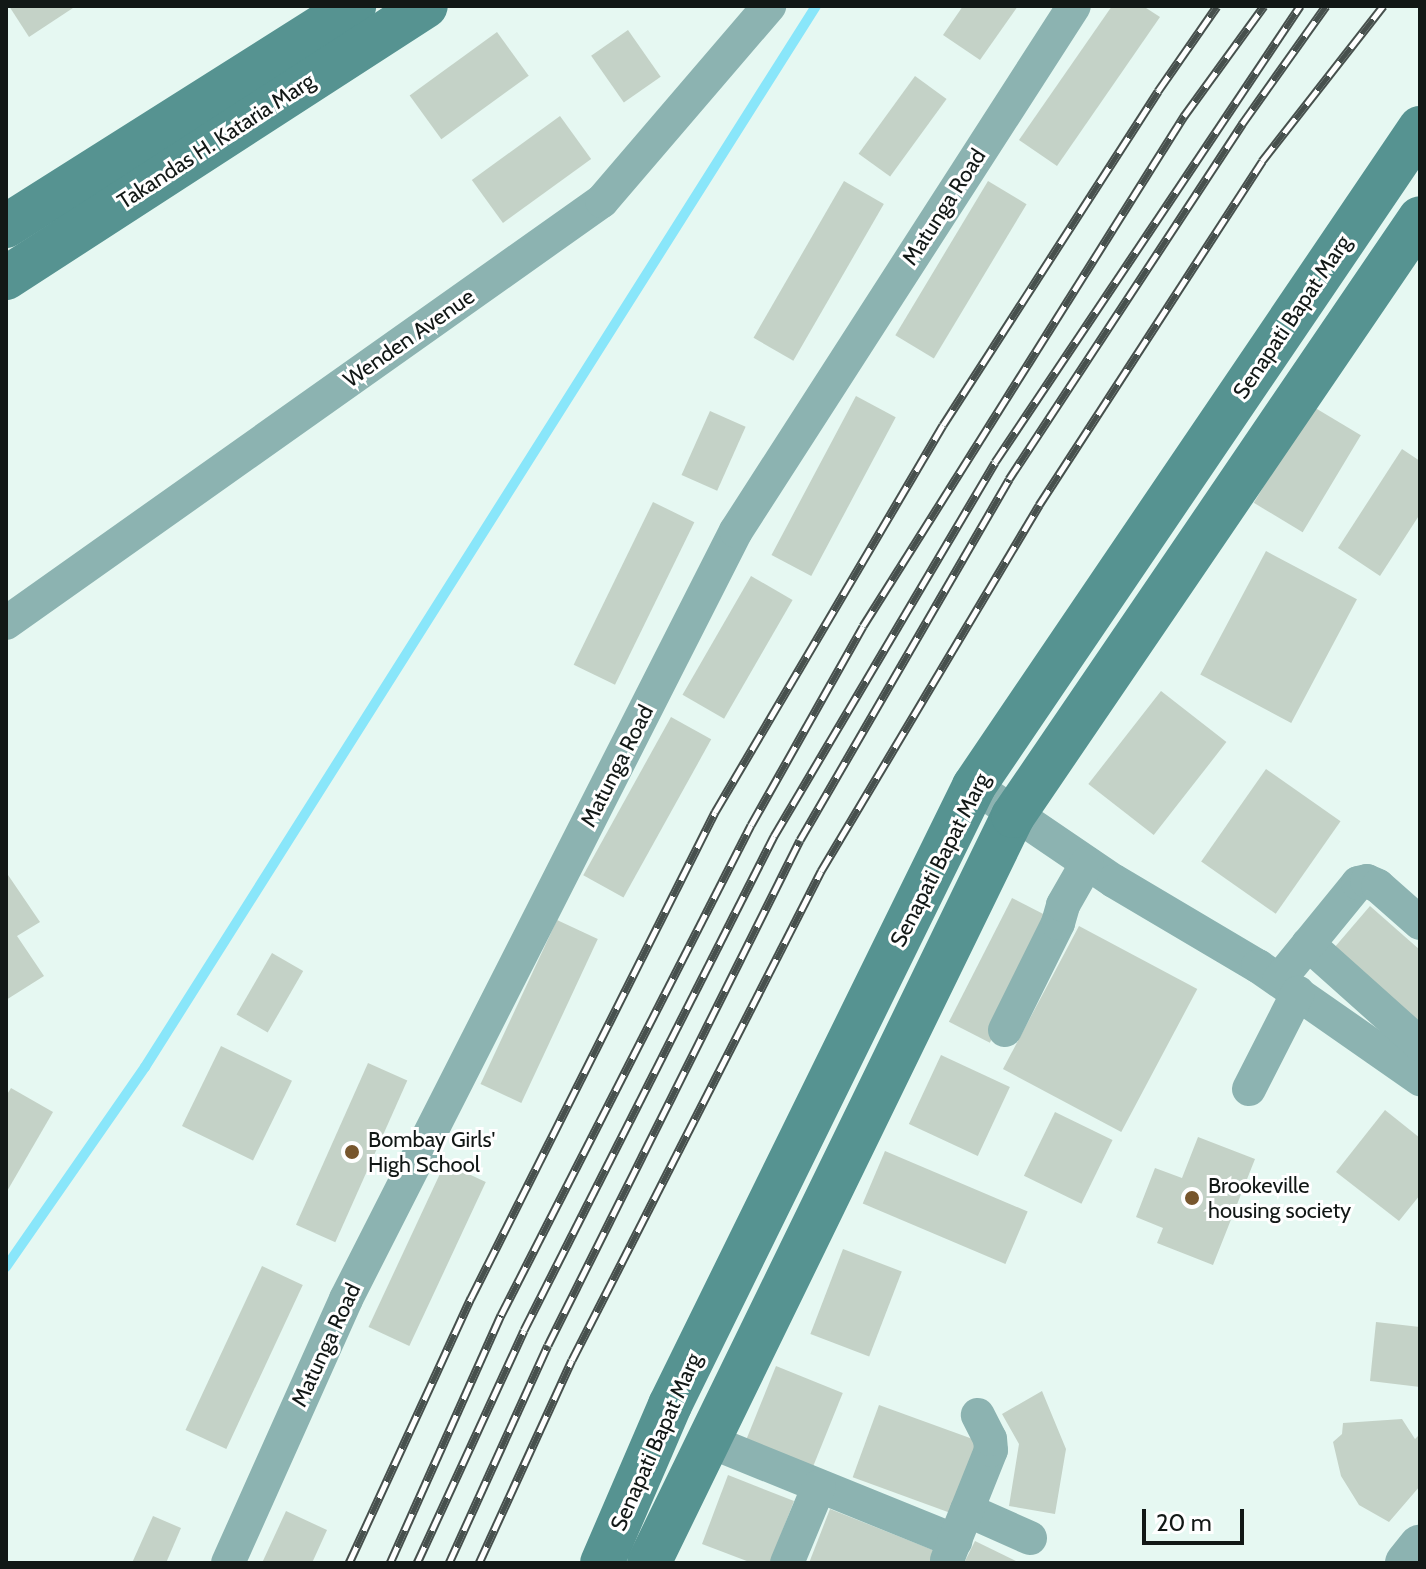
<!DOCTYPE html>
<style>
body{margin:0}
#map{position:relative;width:1426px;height:1569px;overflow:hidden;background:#e6f8f2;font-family:Cabin,sans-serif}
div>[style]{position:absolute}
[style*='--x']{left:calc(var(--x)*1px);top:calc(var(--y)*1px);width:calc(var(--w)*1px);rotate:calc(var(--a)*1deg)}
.stream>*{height:10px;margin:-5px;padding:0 5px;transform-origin:5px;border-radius:5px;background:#89e6fa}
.building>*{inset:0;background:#c4d2c7;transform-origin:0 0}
.minor>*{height:34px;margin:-17px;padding:0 17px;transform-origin:17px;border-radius:17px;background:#8cb3b1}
.tertiary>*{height:44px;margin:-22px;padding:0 22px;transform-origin:22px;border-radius:22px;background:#8cb3b1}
.secondary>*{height:44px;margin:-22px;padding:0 22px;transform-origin:22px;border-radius:22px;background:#569391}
.rail>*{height:9px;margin-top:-4.5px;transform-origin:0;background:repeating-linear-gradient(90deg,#fff 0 18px,#47504d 0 36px);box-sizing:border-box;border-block:2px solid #47504d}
.dots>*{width:22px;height:22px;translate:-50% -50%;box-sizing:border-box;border:4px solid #fff;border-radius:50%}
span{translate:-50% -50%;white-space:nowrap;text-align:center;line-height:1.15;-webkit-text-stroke:6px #fff;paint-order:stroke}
.street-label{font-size:22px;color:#121816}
.poi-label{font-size:22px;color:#121816}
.left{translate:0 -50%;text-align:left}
.frame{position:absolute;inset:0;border:8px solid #121816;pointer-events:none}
.scale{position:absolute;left:1142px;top:1509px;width:102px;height:36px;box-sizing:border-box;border:4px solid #121816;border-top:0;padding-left:10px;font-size:24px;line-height:28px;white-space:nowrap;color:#121816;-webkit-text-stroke:6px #fff;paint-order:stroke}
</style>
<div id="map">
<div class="stream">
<i style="--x:6;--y:1267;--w:244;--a:-55.2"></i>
<i style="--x:145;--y:1067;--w:1255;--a:-57.69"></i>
</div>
<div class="building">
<i style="clip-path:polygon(9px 6px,76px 6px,29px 37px)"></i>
<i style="clip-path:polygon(963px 6px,1018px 6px,980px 60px,943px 35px)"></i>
<i style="clip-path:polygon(1112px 6px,1143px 6px,1160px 17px,1057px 166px,1019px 140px)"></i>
<i style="left:628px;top:30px;width:57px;height:45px;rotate:55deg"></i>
<i style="left:497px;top:32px;width:54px;height:108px;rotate:54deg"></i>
<i style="left:915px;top:76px;width:39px;height:96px;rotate:36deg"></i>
<i style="left:560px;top:116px;width:53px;height:109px;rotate:54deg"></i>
<i style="left:844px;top:181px;width:46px;height:181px;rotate:30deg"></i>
<i style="left:988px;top:181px;width:45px;height:180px;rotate:31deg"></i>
<i style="left:856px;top:396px;width:45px;height:180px;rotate:28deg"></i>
<i style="left:1312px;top:406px;width:57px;height:113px;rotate:31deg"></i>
<i style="left:710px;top:411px;width:39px;height:70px;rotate:24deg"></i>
<i style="clip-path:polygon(1402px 449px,1420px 461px,1420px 514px,1380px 576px,1338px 548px)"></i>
<i style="left:653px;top:502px;width:46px;height:181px;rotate:26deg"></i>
<i style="left:1266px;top:551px;width:103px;height:140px;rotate:28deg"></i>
<i style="left:751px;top:576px;width:48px;height:137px;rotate:30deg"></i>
<i style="left:1161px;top:691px;width:83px;height:118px;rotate:38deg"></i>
<i style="left:671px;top:717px;width:46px;height:181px;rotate:29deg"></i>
<i style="left:1266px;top:769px;width:91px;height:113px;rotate:35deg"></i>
<i style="clip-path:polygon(6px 872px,40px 922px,17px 936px,44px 976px,6px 1000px)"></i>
<i style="left:1012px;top:898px;width:46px;height:139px;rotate:27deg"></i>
<i style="clip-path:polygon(1370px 906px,1420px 950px,1420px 1024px,1334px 948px)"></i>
<i style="left:557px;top:920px;width:45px;height:181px;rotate:25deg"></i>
<i style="left:1079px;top:926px;width:134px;height:162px;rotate:28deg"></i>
<i style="left:272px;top:953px;width:36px;height:71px;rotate:30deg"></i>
<i style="left:221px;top:1046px;width:79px;height:89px;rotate:26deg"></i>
<i style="left:941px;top:1055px;width:76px;height:76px;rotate:25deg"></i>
<i style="left:368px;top:1063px;width:43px;height:177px;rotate:24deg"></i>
<i style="clip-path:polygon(11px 1088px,53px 1112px,6px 1193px,6px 1096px)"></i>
<i style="clip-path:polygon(1385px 1110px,1420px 1138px,1420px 1195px,1399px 1221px,1336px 1172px)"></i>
<i style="left:1055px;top:1112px;width:64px;height:71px;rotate:26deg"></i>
<i style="clip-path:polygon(1198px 1137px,1255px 1159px,1213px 1265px,1157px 1243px,1163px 1228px,1136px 1217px,1155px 1168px,1182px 1178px)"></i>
<i style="left:885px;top:1151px;width:155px;height:57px;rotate:23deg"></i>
<i style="left:445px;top:1163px;width:45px;height:181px;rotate:25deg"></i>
<i style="left:843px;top:1249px;width:63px;height:91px;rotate:21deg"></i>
<i style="left:262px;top:1266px;width:45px;height:181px;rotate:25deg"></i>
<i style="clip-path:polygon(1376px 1322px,1420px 1327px,1420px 1387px,1370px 1381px)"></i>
<i style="left:776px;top:1366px;width:72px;height:83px;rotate:22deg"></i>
<i style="clip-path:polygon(1042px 1391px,1066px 1449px,1055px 1514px,1009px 1506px,1019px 1444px,1002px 1414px)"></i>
<i style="left:879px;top:1405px;width:110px;height:77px;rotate:20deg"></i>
<i style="clip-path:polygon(1402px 1419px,1415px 1439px,1420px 1434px,1420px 1486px,1389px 1522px,1359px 1505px,1341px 1476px,1333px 1442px,1342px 1434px,1343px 1423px)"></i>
<i style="clip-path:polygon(728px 1475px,794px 1501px,770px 1563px,752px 1563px,702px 1544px)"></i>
<i style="clip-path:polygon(830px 1509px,938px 1552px,934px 1563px,809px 1563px)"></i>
<i style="clip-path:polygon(286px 1511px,327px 1530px,312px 1563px,262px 1563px)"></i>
<i style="clip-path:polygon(153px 1516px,181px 1528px,166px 1563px,132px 1563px)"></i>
<i style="clip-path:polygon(975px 1541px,1020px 1563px,964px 1563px)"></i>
</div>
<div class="minor">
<i style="--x:6;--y:623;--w:730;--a:-35.3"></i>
<i style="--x:602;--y:201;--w:257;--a:-49.4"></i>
<i style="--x:974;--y:786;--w:169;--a:34.2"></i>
<i style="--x:1114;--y:881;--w:167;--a:30.6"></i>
<i style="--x:1258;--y:966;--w:198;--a:34.9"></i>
<i style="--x:1308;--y:944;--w:150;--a:41.8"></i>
<i style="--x:1279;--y:980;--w:125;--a:-50.8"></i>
<i style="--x:1358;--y:883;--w:9;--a:-13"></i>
<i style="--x:1367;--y:881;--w:12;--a:24"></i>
<i style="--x:1378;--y:886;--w:56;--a:41.4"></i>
<i style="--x:1005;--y:1030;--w:119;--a:-63.6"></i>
<i style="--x:1058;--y:923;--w:19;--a:-74"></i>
<i style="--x:1063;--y:905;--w:48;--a:-60.3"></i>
<i style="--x:1249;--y:1089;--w:108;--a:-63"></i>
<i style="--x:709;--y:1441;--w:266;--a:22.1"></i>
<i style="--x:967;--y:1510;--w:69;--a:24"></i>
<i style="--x:947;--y:1560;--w:118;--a:-68.2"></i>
<i style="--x:991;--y:1450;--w:11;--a:-95"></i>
<i style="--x:990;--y:1439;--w:27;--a:-117"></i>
<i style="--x:228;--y:1563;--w:289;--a:-65.9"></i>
<i style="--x:346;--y:1299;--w:861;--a:-63.08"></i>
<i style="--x:736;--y:531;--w:624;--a:-57.23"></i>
<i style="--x:787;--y:1563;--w:83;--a:-67.4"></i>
</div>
<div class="tertiary">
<i style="--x:1407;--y:1563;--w:21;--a:-51"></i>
</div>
<div class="secondary">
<i style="--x:6;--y:226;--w:412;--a:-32.3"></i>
<i style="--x:6;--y:278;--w:500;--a:-32.93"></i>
<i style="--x:602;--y:1563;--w:172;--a:-66.7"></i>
<i style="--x:670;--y:1405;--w:690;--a:-63.84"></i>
<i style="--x:974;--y:786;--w:795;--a:-55.87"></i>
<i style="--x:649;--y:1563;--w:831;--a:-64.02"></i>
<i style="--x:1013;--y:816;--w:723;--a:-55.76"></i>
</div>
<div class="rail">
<i style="--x:349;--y:1563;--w:292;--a:-65.3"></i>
<i style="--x:471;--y:1298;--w:544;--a:-63.34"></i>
<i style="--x:715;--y:812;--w:449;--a:-59.5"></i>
<i style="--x:943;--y:425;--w:397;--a:-57.2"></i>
<i style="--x:1158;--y:91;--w:103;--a:-55.2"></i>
<i style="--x:390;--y:1563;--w:272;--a:-65.9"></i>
<i style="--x:501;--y:1315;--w:550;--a:-62.97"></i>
<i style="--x:751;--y:825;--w:228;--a:-60.6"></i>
<i style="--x:863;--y:626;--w:603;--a:-57.81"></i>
<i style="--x:1184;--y:116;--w:136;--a:-54"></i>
<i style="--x:417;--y:1563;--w:256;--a:-65.3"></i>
<i style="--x:524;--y:1330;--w:554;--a:-63.16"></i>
<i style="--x:774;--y:836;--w:434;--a:-59.4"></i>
<i style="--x:995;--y:462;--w:549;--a:-56.22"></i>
<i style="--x:449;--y:1563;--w:239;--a:-65.6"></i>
<i style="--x:548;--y:1345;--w:564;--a:-63.48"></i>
<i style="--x:800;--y:840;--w:417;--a:-59.9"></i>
<i style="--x:1009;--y:479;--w:425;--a:-56.7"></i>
<i style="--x:1242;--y:124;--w:145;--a:-54.6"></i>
<i style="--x:479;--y:1563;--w:223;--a:-65.4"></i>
<i style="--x:572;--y:1360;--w:549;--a:-63.01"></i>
<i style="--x:821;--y:871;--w:426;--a:-59.2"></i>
<i style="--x:1039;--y:505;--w:410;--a:-57"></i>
<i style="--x:1262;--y:161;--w:197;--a:-52"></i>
</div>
<div class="dots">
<i style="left:352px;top:1152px;background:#77562d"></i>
<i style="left:1192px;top:1198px;background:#77562d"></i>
</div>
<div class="street-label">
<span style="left:216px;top:141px;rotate:-33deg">Takandas H. Kataria Marg</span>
<span style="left:944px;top:207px;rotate:-57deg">Matunga Road</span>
<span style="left:1292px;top:317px;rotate:-56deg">Senapati Bapat Marg</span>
<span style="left:409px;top:338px;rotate:-35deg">Wenden Avenue</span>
<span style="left:617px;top:766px;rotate:-63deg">Matunga Road</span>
<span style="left:940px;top:860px;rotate:-63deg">Senapati Bapat Marg</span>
<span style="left:326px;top:1345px;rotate:-65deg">Matunga Road</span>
<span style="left:656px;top:1442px;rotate:-66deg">Senapati Bapat Marg</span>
</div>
<div class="poi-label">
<span class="left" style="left:368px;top:1152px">Bombay Girls'<br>High School</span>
<span class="left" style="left:1208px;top:1198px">Brookeville<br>housing society</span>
</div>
<div class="frame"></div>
<div class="scale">20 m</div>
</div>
